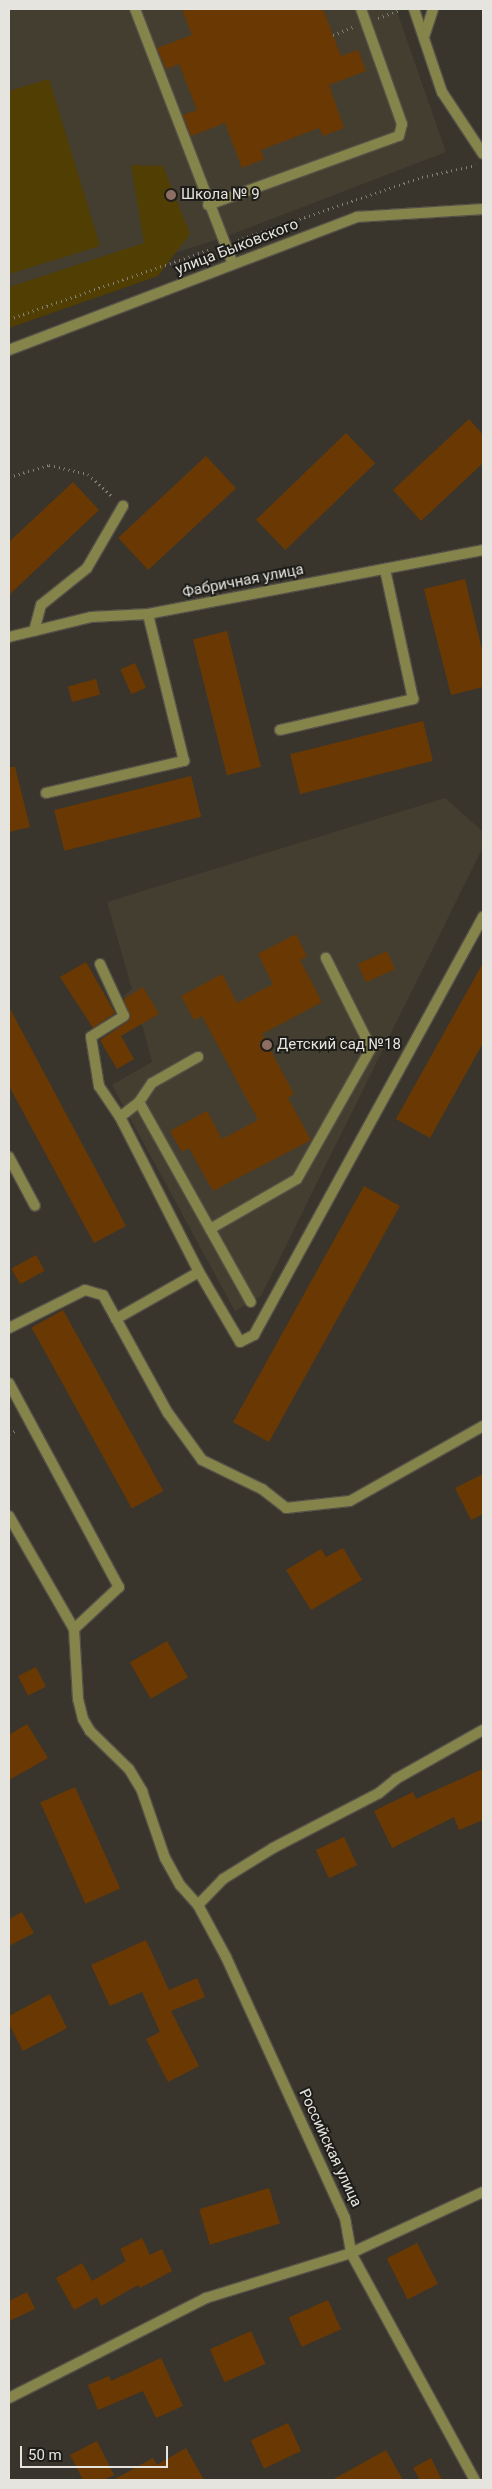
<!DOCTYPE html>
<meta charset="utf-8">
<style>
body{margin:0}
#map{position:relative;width:492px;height:2489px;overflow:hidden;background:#39352c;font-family:Roboto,sans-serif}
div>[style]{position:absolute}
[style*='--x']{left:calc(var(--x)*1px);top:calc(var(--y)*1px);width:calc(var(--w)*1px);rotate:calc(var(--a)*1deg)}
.built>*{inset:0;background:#443e30}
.green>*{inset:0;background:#503e02}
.building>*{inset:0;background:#6a3903;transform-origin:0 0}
.path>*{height:3px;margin-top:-1.5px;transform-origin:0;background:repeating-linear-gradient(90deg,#827f77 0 1px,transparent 0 5px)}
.roads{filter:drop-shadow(1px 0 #555148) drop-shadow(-1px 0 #555148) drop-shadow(0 1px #555148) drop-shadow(0 -1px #555148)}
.lane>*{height:10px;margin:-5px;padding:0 5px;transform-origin:5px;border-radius:5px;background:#85844b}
.street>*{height:10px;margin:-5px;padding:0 5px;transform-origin:5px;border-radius:5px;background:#85844b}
.dots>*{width:14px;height:14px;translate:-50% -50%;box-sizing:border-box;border:2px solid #1e1d19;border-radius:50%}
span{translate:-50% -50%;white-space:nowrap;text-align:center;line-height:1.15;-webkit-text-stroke:4px #1e1d19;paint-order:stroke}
.poi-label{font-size:15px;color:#e6e4de}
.left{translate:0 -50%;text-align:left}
.street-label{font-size:15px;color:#e6e4de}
.frame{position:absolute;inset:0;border:10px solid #e6e4de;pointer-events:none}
.scale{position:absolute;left:20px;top:2446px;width:148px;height:22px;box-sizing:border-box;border:2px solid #e6e4de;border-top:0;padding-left:6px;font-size:15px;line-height:18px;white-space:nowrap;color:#e6e4de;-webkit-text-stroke:4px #1e1d19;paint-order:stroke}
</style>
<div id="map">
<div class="built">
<i style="clip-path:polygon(9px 9px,396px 9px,446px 152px,222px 238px,9px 305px)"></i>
<i style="clip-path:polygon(445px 798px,483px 832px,483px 847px,261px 1296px,235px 1311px,112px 1085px,152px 1062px,143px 1027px,123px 996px,132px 989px,107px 902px)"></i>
</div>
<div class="green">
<i style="clip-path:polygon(49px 79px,100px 246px,9px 274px,9px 91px)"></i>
<i style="clip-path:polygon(131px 165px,163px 166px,190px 234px,158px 276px,9px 328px,9px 287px,144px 243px)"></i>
</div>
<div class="building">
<i style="clip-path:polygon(182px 9px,323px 9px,341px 56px,358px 50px,366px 71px,329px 85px,344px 128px,323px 136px,319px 128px,261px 150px,264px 159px,242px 168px,225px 123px,191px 136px,183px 115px,197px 110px,179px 64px,166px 69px,157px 48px,192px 35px)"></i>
<i style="clip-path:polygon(469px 419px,483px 435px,483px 463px,421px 521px,393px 490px)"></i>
<i style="left:346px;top:433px;width:42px;height:125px;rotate:46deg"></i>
<i style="left:206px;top:456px;width:44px;height:120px;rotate:47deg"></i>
<i style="clip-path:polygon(73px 482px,99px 510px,9px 595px,9px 542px)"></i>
<i style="clip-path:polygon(465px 579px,483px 654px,483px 687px,451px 695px,424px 589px)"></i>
<i style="left:227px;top:631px;width:140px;height:35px;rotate:76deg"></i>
<i style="left:135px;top:663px;width:27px;height:16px;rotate:66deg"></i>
<i style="left:96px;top:679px;width:16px;height:29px;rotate:75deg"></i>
<i style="left:423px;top:721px;width:41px;height:137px;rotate:76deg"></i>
<i style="clip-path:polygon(9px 767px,15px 767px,30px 827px,9px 832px)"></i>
<i style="left:191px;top:776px;width:42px;height:141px;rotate:76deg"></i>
<i style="clip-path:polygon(296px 934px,307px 956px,300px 960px,322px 1002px,262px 1034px,294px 1094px,288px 1098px,311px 1140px,213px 1191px,189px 1148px,182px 1152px,170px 1131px,207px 1111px,222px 1139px,258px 1120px,202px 1016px,194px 1020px,181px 996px,222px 974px,237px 1003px,273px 984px,258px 954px)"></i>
<i style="left:387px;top:951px;width:20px;height:32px;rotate:66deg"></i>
<i style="clip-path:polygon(86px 962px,115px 1013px,93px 1028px,60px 977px)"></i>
<i style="clip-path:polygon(483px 963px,483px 1043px,430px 1138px,396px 1119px)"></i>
<i style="clip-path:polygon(143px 987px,159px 1014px,121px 1036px,134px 1059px,117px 1069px,100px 1040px,130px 1020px,124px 999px)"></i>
<i style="clip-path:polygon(9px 1007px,126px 1226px,94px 1243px,9px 1086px)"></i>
<i style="left:364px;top:1186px;width:41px;height:270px;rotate:29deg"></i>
<i style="left:36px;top:1255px;width:18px;height:28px;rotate:61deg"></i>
<i style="left:63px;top:1310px;width:207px;height:36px;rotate:61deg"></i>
<i style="clip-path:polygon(483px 1474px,483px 1514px,471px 1520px,455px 1488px)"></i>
<i style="clip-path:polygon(343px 1548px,362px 1580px,311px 1610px,286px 1570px,321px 1549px,326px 1557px)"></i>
<i style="left:167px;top:1641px;width:42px;height:43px;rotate:60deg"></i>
<i style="left:36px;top:1667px;width:22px;height:20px;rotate:63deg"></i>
<i style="clip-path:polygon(27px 1724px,48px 1758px,9px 1780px,9px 1735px)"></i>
<i style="clip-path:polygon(483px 1769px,483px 1820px,459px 1830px,454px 1817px,392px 1848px,374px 1811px,413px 1792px,416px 1799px)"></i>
<i style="left:75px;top:1787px;width:111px;height:38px;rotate:66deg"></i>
<i style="left:344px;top:1837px;width:31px;height:31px;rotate:65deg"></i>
<i style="clip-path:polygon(22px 1912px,34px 1933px,9px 1946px,9px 1919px)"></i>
<i style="clip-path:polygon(146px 1940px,169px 1990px,197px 1978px,205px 1997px,171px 2011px,199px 2066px,168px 2082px,146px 2039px,160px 2032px,142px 1992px,110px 2006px,91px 1965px)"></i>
<i style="clip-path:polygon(50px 1994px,67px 2028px,23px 2051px,9px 2024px,9px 2016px)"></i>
<i style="left:269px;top:2188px;width:37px;height:73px;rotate:73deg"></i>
<i style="clip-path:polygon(142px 2238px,150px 2255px,162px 2249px,172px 2271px,140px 2288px,138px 2285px,101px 2306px,97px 2297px,74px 2310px,56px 2278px,82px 2263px,92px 2281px,126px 2261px,120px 2249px)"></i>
<i style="left:417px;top:2243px;width:46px;height:34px;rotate:63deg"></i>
<i style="clip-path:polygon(27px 2292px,35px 2309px,9px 2321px,9px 2301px)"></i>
<i style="left:328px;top:2300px;width:32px;height:43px;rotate:66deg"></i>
<i style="left:251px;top:2331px;width:36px;height:45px;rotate:66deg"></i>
<i style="clip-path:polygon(161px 2358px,183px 2406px,156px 2418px,143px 2391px,98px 2410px,88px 2385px,109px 2376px,111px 2381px)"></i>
<i style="left:288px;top:2423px;width:31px;height:41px;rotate:65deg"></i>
<i style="clip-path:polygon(97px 2441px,114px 2475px,104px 2480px,83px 2480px,70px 2455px)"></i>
<i style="clip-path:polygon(186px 2448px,204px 2480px,113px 2480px,153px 2458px,157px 2465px)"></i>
<i style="clip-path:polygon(386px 2450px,403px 2480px,332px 2480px)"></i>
<i style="clip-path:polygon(431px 2458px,442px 2480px,420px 2480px,413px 2468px)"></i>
</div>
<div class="path">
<i style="--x:378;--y:18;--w:23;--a:-20"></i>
<i style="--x:333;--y:35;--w:22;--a:-22"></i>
<i style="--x:238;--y:240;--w:194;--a:-18.9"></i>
<i style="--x:422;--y:177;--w:55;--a:-12.5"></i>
<i style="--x:9;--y:319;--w:214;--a:-19.1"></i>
<i style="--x:9;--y:477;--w:42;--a:-16.7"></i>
<i style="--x:49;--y:465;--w:40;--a:13"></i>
<i style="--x:88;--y:474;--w:34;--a:43"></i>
<i style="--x:9;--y:1434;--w:9;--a:-27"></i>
</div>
<div class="roads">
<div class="lane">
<i style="--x:135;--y:9;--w:273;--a:69"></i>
<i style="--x:414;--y:9;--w:88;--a:71.4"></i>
<i style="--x:442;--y:92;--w:74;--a:56.5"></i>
<i style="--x:424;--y:37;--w:29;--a:-72"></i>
<i style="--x:208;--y:205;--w:203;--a:-19.9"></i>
<i style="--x:399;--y:136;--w:12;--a:-76"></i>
<i style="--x:402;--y:124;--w:122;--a:-109.6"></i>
<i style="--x:34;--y:631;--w:27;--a:-75"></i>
<i style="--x:41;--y:605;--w:59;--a:-38.8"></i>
<i style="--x:87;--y:568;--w:72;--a:-59.9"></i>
<i style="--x:280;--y:730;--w:137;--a:-13.1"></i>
<i style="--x:413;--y:699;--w:133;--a:-102.2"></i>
<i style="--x:46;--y:793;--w:142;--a:-13.1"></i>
<i style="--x:184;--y:761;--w:151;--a:-103.8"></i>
<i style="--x:100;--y:964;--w:57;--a:65.2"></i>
<i style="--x:124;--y:1016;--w:39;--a:148"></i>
<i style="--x:91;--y:1037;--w:50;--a:80.7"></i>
<i style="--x:99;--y:1086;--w:37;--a:56"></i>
<i style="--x:120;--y:1117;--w:174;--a:63"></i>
<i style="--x:139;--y:1102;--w:23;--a:-56"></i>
<i style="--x:152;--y:1083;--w:53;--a:-29.5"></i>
<i style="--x:120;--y:1117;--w:24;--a:-38"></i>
<i style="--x:139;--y:1102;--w:229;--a:60.8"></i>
<i style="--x:9;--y:1157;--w:55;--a:62"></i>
<i style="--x:210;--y:1229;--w:100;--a:-29.9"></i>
<i style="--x:297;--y:1179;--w:150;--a:-60.5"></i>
<i style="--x:371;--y:1048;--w:101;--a:-116.6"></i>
<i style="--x:116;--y:1319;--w:95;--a:-29.5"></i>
<i style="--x:199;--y:1272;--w:81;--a:59.6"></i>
<i style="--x:240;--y:1342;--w:16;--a:-27"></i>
<i style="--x:254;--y:1335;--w:477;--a:-61.3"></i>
<i style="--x:9;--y:1383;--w:232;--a:61.7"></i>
<i style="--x:119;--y:1587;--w:62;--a:137"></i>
<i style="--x:74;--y:1629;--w:70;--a:86.7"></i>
<i style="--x:78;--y:1699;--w:21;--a:76"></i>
<i style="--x:83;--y:1719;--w:14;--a:60"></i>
<i style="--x:90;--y:1731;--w:54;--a:44.3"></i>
<i style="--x:129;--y:1769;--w:26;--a:59"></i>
<i style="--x:142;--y:1791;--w:71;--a:71.1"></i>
<i style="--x:165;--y:1858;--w:31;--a:61"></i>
<i style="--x:180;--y:1885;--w:27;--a:48"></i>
<i style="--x:198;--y:1905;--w:36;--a:-46"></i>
<i style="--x:223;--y:1879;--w:59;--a:-31.8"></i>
<i style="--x:273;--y:1848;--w:119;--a:-27.4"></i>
<i style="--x:379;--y:1793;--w:22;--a:-39"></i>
<i style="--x:396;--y:1779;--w:100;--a:-29.4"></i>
<i style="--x:9;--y:1516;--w:130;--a:60.1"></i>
</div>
<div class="street">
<i style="--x:9;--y:350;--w:373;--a:-20.9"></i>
<i style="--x:357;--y:217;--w:126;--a:-3.6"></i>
<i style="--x:9;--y:637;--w:84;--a:-13.7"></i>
<i style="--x:91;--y:617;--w:57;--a:-3"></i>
<i style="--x:148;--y:614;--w:341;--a:-10.8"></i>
<i style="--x:9;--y:1328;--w:85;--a:-26.6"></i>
<i style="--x:85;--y:1290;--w:19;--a:16"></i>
<i style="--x:103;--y:1295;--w:135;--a:61.2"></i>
<i style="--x:168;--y:1413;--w:58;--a:54.1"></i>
<i style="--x:202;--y:1460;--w:67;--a:25.8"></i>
<i style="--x:262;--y:1489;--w:31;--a:38"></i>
<i style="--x:286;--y:1508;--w:64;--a:-6.2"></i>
<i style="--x:350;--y:1501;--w:153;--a:-29.4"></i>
<i style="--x:198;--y:1905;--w:59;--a:61.7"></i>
<i style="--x:226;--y:1957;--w:287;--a:65.5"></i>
<i style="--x:345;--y:2218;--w:36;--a:80"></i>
<i style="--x:351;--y:2253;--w:259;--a:61.4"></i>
<i style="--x:9;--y:2398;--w:221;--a:-26.9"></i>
<i style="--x:206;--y:2298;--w:152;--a:-17.2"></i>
<i style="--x:351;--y:2253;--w:145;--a:-24.8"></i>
</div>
</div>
<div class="dots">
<i style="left:171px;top:195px;background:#8d6e63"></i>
<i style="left:267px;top:1045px;background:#8d6e63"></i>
</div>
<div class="poi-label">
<span class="left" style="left:181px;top:195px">Школа № 9</span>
<span class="left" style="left:277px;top:1045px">Детский сад №18</span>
</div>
<div class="street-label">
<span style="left:237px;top:247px;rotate:-21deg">улица Быковского</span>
<span style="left:243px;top:581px;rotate:-11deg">Фабричная улица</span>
<span style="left:330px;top:2148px;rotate:65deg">Российская улица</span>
</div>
<div class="frame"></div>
<div class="scale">50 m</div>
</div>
